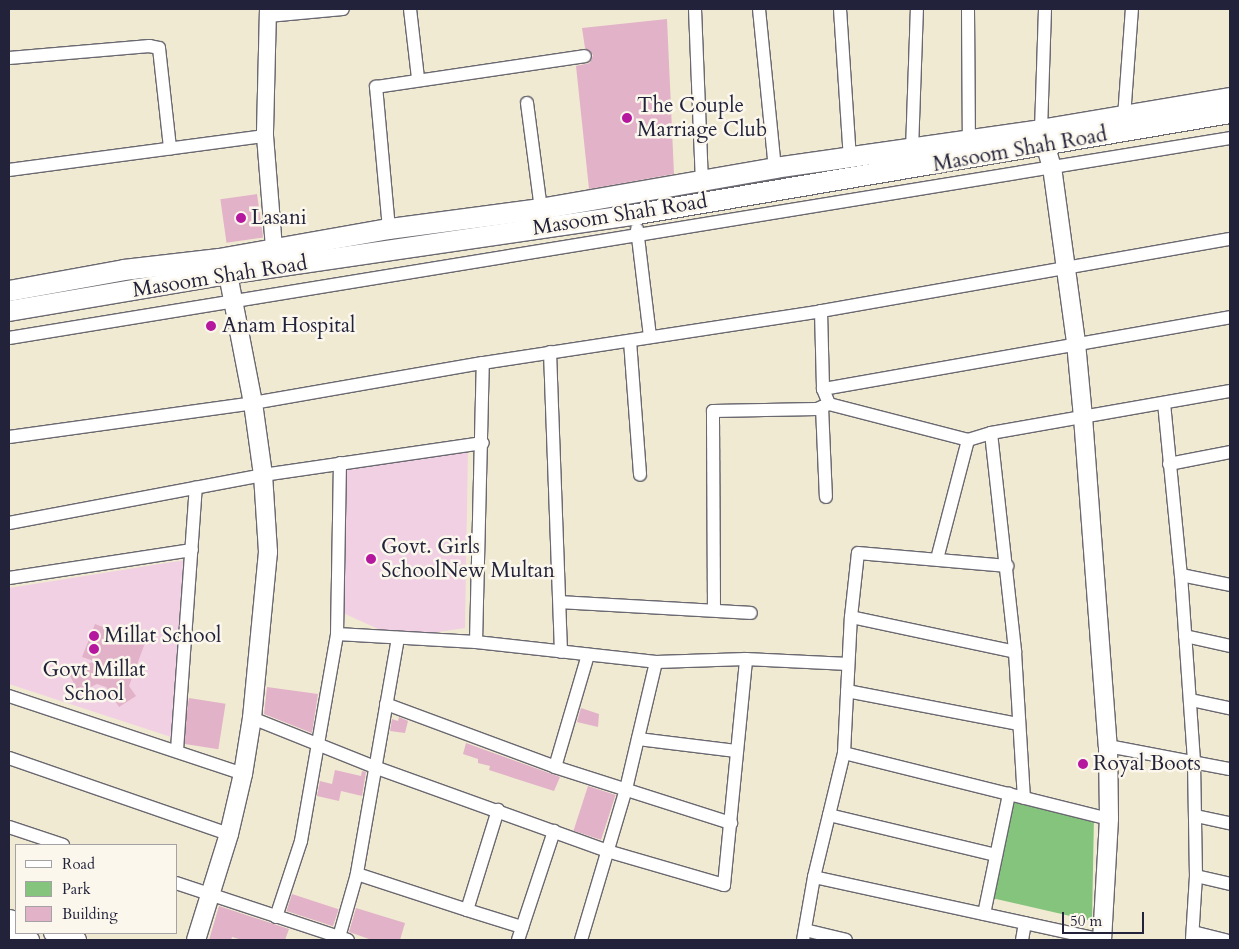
<!DOCTYPE html>
<style>
body{margin:0}
#map{position:relative;width:1239px;height:949px;overflow:hidden;background:#f1ead2;font-family:Cardo,serif}
div>[style]{position:absolute}
[style*='--x']{left:calc(var(--x)*1px);top:calc(var(--y)*1px);width:calc(var(--w)*1px);rotate:calc(var(--a)*1deg)}
.built>*{inset:0;background:#f1d0e3}
.green>*{inset:0;background:#85c47c}
.building>*{inset:0;background:#e2b2c9;transform-origin:0 0}
.roads{filter:drop-shadow(1px 0 #6a6870) drop-shadow(-1px 0 #6a6870) drop-shadow(0 1px #6a6870) drop-shadow(0 -1px #6a6870)}
.minor>*{height:12px;margin:-6px;padding:0 6px;transform-origin:6px;border-radius:6px;background:#fff}
.tertiary>*{height:16px;margin:-8px;padding:0 8px;transform-origin:8px;border-radius:8px;background:#fff}
.secondary>*{height:18px;margin:-9px;padding:0 9px;transform-origin:9px;border-radius:9px;background:#fff}
.primary>*{height:20px;margin:-10px;padding:0 10px;transform-origin:10px;border-radius:10px;background:#fff}
.dots>*{width:14px;height:14px;translate:-50% -50%;box-sizing:border-box;border:2px solid #fbf7ec;border-radius:50%}
span{translate:-50% -50%;white-space:nowrap;text-align:center;line-height:1.15;-webkit-text-stroke:5px #fbf7ec;paint-order:stroke}
.poi-label{font-size:21px;color:#22223b}
.left{translate:0 -50%;text-align:left}
.street-label{font-size:21px;color:#22223b}
.frame{position:absolute;inset:0;border:10px solid #22223b;pointer-events:none}
.legend{position:absolute;left:15px;top:844px;width:162px;height:90px;box-sizing:border-box;background:#fbf7ec;border:1px solid #a4a2a5;margin:0;padding:6px 9px;list-style:none;font-size:15px;color:#22223b}
.legend li{display:flex;align-items:center;gap:10px;height:25px}
.legend b{width:25px;border:1px solid #a4a2a5}
.scale{position:absolute;left:1062px;top:912px;width:82px;height:22px;box-sizing:border-box;border:2px solid #22223b;border-top:0;padding-left:6px;font-size:15px;line-height:18px;white-space:nowrap;color:#22223b;-webkit-text-stroke:4px #fbf7ec;paint-order:stroke}
</style>
<div id="map">
<div class="built">
<i style="clip-path:polygon(468px 447px,465px 628px,398px 638px,343px 613px,345px 467px)"></i>
<i style="clip-path:polygon(185px 560px,171px 737px,9px 684px,9px 588px)"></i>
</div>
<div class="green">
<i style="clip-path:polygon(1004px 793px,1094px 816px,1092px 921px,983px 896px)"></i>
</div>
<div class="building">
<i style="clip-path:polygon(667px 19px,674px 174px,589px 189px,576px 66px,590px 63px,593px 55px,585px 48px,582px 28px)"></i>
<i style="left:257px;top:194px;width:44px;height:37px;rotate:82deg"></i>
<i style="clip-path:polygon(95px 624px,145px 643px,129px 686px,136px 696px,119px 707px,106px 687px,97px 684px,79px 693px,69px 674px,94px 661px,82px 657px)"></i>
<i style="clip-path:polygon(267px 687px,318px 694px,312px 733px,264px 714px)"></i>
<i style="left:189px;top:698px;width:37px;height:46px;rotate:9deg"></i>
<i style="clip-path:polygon(581px 708px,599px 714px,598px 727px,577px 722px)"></i>
<i style="clip-path:polygon(399px 717px,408px 721px,405px 733px,390px 731px,392px 719px,398px 721px)"></i>
<i style="clip-path:polygon(466px 743px,560px 777px,554px 791px,489px 770px,490px 766px,478px 763px,478px 759px,463px 754px)"></i>
<i style="clip-path:polygon(335px 770px,361px 776px,362px 771px,366px 772px,362px 796px,341px 791px,339px 801px,317px 796px,320px 781px,332px 784px)"></i>
<i style="left:588px;top:786px;width:29px;height:47px;rotate:18deg"></i>
<i style="left:292px;top:894px;width:49px;height:18px;rotate:18deg"></i>
<i style="clip-path:polygon(219px 906px,289px 929px,285px 940px,242px 940px,232px 937px,231px 940px,209px 940px)"></i>
<i style="clip-path:polygon(356px 908px,405px 923px,400px 940px,372px 940px,349px 932px)"></i>
</div>
<div class="roads">
<div class="minor">
<i style="--x:410;--y:9;--w:69;--a:83.4"></i>
<i style="--x:695;--y:9;--w:172;--a:87.7"></i>
<i style="--x:759;--y:9;--w:160;--a:84.3"></i>
<i style="--x:840;--y:9;--w:149;--a:86.2"></i>
<i style="--x:968;--y:9;--w:132;--a:89.6"></i>
<i style="--x:268;--y:16;--w:75;--a:-5.3"></i>
<i style="--x:9;--y:58;--w:141;--a:-4.9"></i>
<i style="--x:149;--y:46;--w:10;--a:11"></i>
<i style="--x:159;--y:48;--w:101;--a:83.7"></i>
<i style="--x:527;--y:103;--w:107;--a:82.5"></i>
<i style="--x:1124;--y:117;--w:108;--a:-85.8"></i>
<i style="--x:1041;--y:130;--w:121;--a:-88.1"></i>
<i style="--x:912;--y:150;--w:141;--a:-88"></i>
<i style="--x:9;--y:170;--w:258;--a:-7.6"></i>
<i style="--x:389;--y:229;--w:143;--a:-95.2"></i>
<i style="--x:376;--y:87;--w:211;--a:-8.4"></i>
<i style="--x:637;--y:229;--w:108;--a:83.1"></i>
<i style="--x:821;--y:311;--w:78;--a:88.5"></i>
<i style="--x:823;--y:389;--w:16;--a:68"></i>
<i style="--x:829;--y:404;--w:144;--a:14.5"></i>
<i style="--x:968;--y:440;--w:24;--a:-17"></i>
<i style="--x:991;--y:433;--w:243;--a:-10"></i>
<i style="--x:9;--y:338;--w:1237;--a:-9.3"></i>
<i style="--x:630;--y:341;--w:134;--a:85.7"></i>
<i style="--x:550;--y:352;--w:300;--a:87.9"></i>
<i style="--x:823;--y:389;--w:413;--a:-10"></i>
<i style="--x:1164;--y:403;--w:173;--a:84.4"></i>
<i style="--x:1181;--y:575;--w:187;--a:86"></i>
<i style="--x:1194;--y:762;--w:114;--a:89"></i>
<i style="--x:1196;--y:876;--w:64;--a:93.6"></i>
<i style="--x:822;--y:407;--w:90;--a:87.5"></i>
<i style="--x:991;--y:433;--w:220;--a:83.7"></i>
<i style="--x:1015;--y:652;--w:146;--a:86.5"></i>
<i style="--x:9;--y:437;--w:246;--a:-7.9"></i>
<i style="--x:253;--y:403;--w:233;--a:-9.9"></i>
<i style="--x:483;--y:363;--w:342;--a:-8.7"></i>
<i style="--x:821;--y:311;--w:415;--a:-10"></i>
<i style="--x:1169;--y:464;--w:62;--a:-11.1"></i>
<i style="--x:9;--y:523;--w:258;--a:-10.7"></i>
<i style="--x:263;--y:475;--w:222;--a:-8.3"></i>
<i style="--x:937;--y:559;--w:123;--a:-75.4"></i>
<i style="--x:1181;--y:575;--w:50;--a:11.5"></i>
<i style="--x:9;--y:578;--w:185;--a:-8.7"></i>
<i style="--x:560;--y:602;--w:191;--a:3.3"></i>
<i style="--x:714;--y:609;--w:198;--a:-90.3"></i>
<i style="--x:713;--y:411;--w:104;--a:-1.1"></i>
<i style="--x:817;--y:409;--w:13;--a:-23"></i>
<i style="--x:851;--y:617;--w:168;--a:12"></i>
<i style="--x:337;--y:634;--w:139;--a:3.3"></i>
<i style="--x:476;--y:642;--w:181;--a:6.3"></i>
<i style="--x:656;--y:662;--w:90;--a:-1.9"></i>
<i style="--x:1185;--y:636;--w:46;--a:12.5"></i>
<i style="--x:398;--y:638;--w:240;--a:99.9"></i>
<i style="--x:357;--y:874;--w:116;--a:18.1"></i>
<i style="--x:467;--y:910;--w:105;--a:-72.8"></i>
<i style="--x:476;--y:642;--w:279;--a:-88.6"></i>
<i style="--x:847;--y:691;--w:175;--a:10.9"></i>
<i style="--x:9;--y:696;--w:247;--a:18.4"></i>
<i style="--x:1191;--y:700;--w:40;--a:12"></i>
<i style="--x:386;--y:704;--w:180;--a:20.4"></i>
<i style="--x:555;--y:767;--w:185;--a:17.7"></i>
<i style="--x:252;--y:718;--w:135;--a:21.8"></i>
<i style="--x:377;--y:768;--w:245;--a:19.8"></i>
<i style="--x:607;--y:851;--w:122;--a:16.2"></i>
<i style="--x:724;--y:885;--w:227;--a:-84.4"></i>
<i style="--x:746;--y:659;--w:102;--a:2.8"></i>
<i style="--x:638;--y:739;--w:99;--a:7"></i>
<i style="--x:1108;--y:746;--w:124;--a:10.7"></i>
<i style="--x:177;--y:750;--w:263;--a:-85.9"></i>
<i style="--x:844;--y:753;--w:273;--a:14"></i>
<i style="--x:9;--y:758;--w:233;--a:19.1"></i>
<i style="--x:555;--y:767;--w:117;--a:-73.6"></i>
<i style="--x:829;--y:815;--w:172;--a:13.5"></i>
<i style="--x:1196;--y:816;--w:35;--a:12"></i>
<i style="--x:9;--y:827;--w:57;--a:18.4"></i>
<i style="--x:1196;--y:876;--w:35;--a:13"></i>
<i style="--x:814;--y:877;--w:296;--a:12.3"></i>
<i style="--x:176;--y:883;--w:181;--a:18.3"></i>
<i style="--x:467;--y:910;--w:58;--a:17.2"></i>
<i style="--x:984;--y:914;--w:123;--a:-78.2"></i>
<i style="--x:276;--y:917;--w:80;--a:-71.8"></i>
<i style="--x:301;--y:841;--w:210;--a:-80.1"></i>
<i style="--x:337;--y:634;--w:171;--a:-89"></i>
<i style="--x:805;--y:930;--w:42;--a:13.7"></i>
<i style="--x:1193;--y:932;--w:34;--a:14"></i>
<i style="--x:339;--y:937;--w:66;--a:-74.1"></i>
<i style="--x:518;--y:940;--w:115;--a:-71.7"></i>
<i style="--x:581;--y:940;--w:158;--a:-73.4"></i>
<i style="--x:626;--y:789;--w:130;--a:-76.7"></i>
<i style="--x:803;--y:940;--w:64;--a:-80.1"></i>
<i style="--x:814;--y:877;--w:128;--a:-76.4"></i>
<i style="--x:844;--y:753;--w:136;--a:-87.1"></i>
<i style="--x:851;--y:617;--w:64;--a:-83.8"></i>
<i style="--x:858;--y:553;--w:150;--a:5"></i>
<i style="--x:1022;--y:940;--w:17;--a:-80"></i>
</div>
<div class="tertiary">
<i style="--x:268;--y:9;--w:127;--a:91.4"></i>
<i style="--x:265;--y:136;--w:112;--a:85.4"></i>
</div>
<div class="secondary">
<i style="--x:1042;--y:133;--w:35;--a:74"></i>
<i style="--x:1052;--y:167;--w:178;--a:82.2"></i>
<i style="--x:1076;--y:343;--w:74;--a:84.6"></i>
<i style="--x:1083;--y:417;--w:330;--a:85.7"></i>
<i style="--x:1108;--y:746;--w:73;--a:89.2"></i>
<i style="--x:1109;--y:819;--w:121;--a:93.3"></i>
<i style="--x:9;--y:919;--w:7;--a:16"></i>
<i style="--x:53;--y:933;--w:25;--a:16"></i>
<i style="--x:9;--y:934;--w:22;--a:16"></i>
<i style="--x:196;--y:940;--w:111;--a:-72.7"></i>
<i style="--x:229;--y:834;--w:62;--a:-76.9"></i>
<i style="--x:243;--y:774;--w:57;--a:-80.9"></i>
<i style="--x:252;--y:718;--w:167;--a:-84.5"></i>
<i style="--x:268;--y:552;--w:77;--a:-93.7"></i>
<i style="--x:263;--y:475;--w:73;--a:-97.9"></i>
<i style="--x:253;--y:403;--w:131;--a:-101"></i>
</div>
<div class="primary">
<i style="--x:9;--y:291;--w:117;--a:-10.3"></i>
<i style="--x:124;--y:270;--w:96;--a:-6.6"></i>
<i style="--x:219;--y:259;--w:173;--a:-10"></i>
<i style="--x:389;--y:229;--w:153;--a:-7.5"></i>
<i style="--x:541;--y:209;--w:238;--a:-9.9"></i>
<i style="--x:775;--y:168;--w:269;--a:-8.1"></i>
<i style="--x:1041;--y:130;--w:192;--a:-9.6"></i>
<i style="--x:9;--y:311;--w:222;--a:-9.6"></i>
<i style="--x:228;--y:274;--w:408;--a:-8.3"></i>
<i style="--x:632;--y:215;--w:607;--a:-9.68"></i>
</div>
</div>
<div class="dots">
<i style="left:627px;top:118px;background:#b5179e"></i>
<i style="left:241px;top:218px;background:#b5179e"></i>
<i style="left:211px;top:326px;background:#b5179e"></i>
<i style="left:371px;top:559px;background:#b5179e"></i>
<i style="left:94px;top:636px;background:#b5179e"></i>
<i style="left:94px;top:649px;background:#b5179e"></i>
<i style="left:1083px;top:764px;background:#b5179e"></i>
</div>
<div class="poi-label">
<span class="left" style="left:637px;top:118px">The Couple<br>Marriage Club</span>
<span class="left" style="left:251px;top:218px">Lasani</span>
<span class="left" style="left:222px;top:326px">Anam Hospital</span>
<span class="left" style="left:381px;top:559px">Govt. Girls<br>SchoolNew Multan</span>
<span class="left" style="left:104px;top:636px">Millat School</span>
<span style="left:94px;top:682px">Govt Millat<br>School</span>
<span class="left" style="left:1093px;top:764px">Royal Boots</span>
</div>
<div class="street-label">
<span style="left:1020px;top:150px;rotate:-10deg">Masoom Shah Road</span>
<span style="left:620px;top:215px;rotate:-9deg">Masoom Shah Road</span>
<span style="left:220px;top:277px;rotate:-9deg">Masoom Shah Road</span>
</div>
<div class="frame"></div>
<ul class="legend">
<li><b style="height:6px;background:#fff"></b>Road</li>
<li><b style="height:14px;background:#85c47c"></b>Park</li>
<li><b style="height:14px;background:#e2b2c9"></b>Building</li>
</ul>
<div class="scale">50 m</div>
</div>
